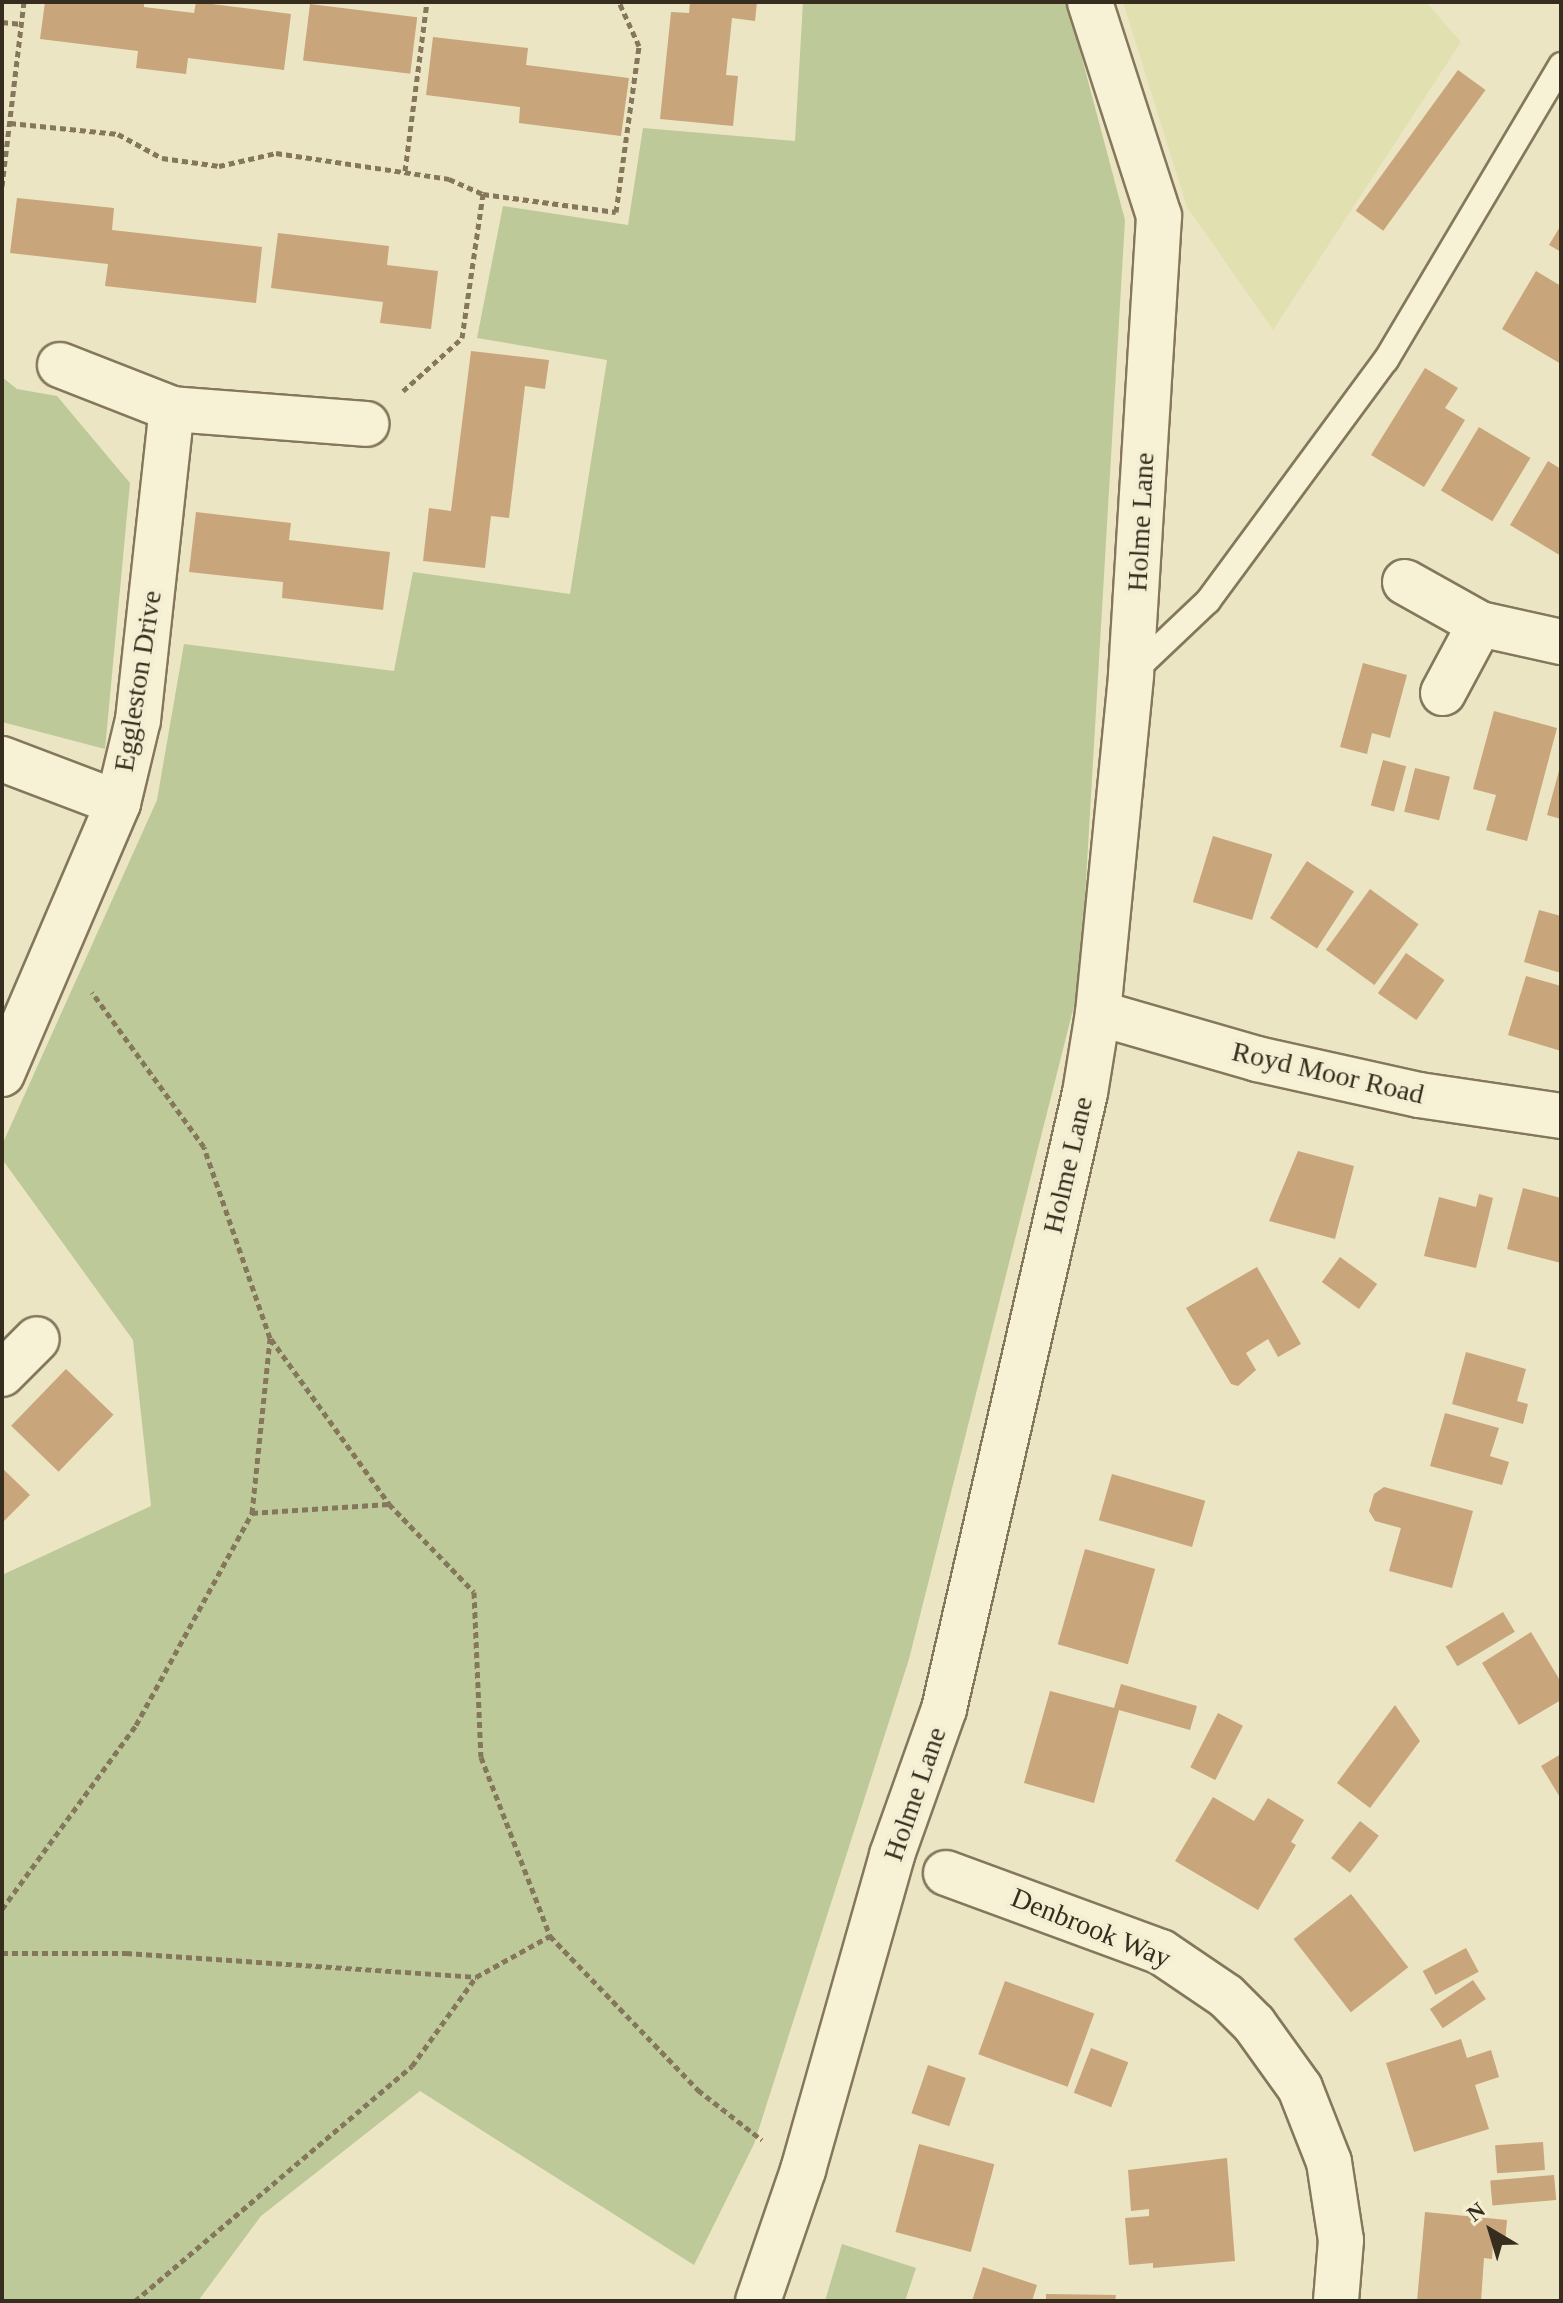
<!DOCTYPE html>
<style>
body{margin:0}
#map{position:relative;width:1563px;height:2303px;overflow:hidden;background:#ece5c3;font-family:Georgia,serif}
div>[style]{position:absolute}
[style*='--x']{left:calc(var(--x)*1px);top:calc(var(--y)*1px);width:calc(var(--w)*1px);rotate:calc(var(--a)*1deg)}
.farmland>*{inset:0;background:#e1e0b1}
.green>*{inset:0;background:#bdc998}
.building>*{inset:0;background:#c8a57b;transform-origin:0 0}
.path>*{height:5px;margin-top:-2.5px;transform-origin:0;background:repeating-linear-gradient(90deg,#85775b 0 6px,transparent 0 10px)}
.roads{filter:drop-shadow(2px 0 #85775b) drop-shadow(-2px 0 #85775b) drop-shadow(0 2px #85775b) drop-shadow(0 -2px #85775b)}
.service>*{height:24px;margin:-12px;padding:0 12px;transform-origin:12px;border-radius:12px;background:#f7f2d6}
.minor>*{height:44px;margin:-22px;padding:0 22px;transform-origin:22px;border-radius:22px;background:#f7f2d6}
span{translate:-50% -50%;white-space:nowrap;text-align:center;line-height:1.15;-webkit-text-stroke:8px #f4efd3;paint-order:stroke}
.street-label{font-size:28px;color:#362d1e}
.frame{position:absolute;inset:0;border:4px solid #362d1e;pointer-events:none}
.north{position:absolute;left:1451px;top:2191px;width:80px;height:80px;-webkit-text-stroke:6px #f4efd3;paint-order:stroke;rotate:322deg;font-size:22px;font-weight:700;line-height:32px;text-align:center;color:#362d1e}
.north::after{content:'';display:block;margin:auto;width:28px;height:36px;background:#362d1e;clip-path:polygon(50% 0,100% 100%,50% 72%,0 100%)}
</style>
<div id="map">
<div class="farmland">
<i style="clip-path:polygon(1123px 2px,1426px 2px,1461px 42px,1273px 330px,1187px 207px)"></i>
</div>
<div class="green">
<i style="clip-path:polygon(803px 2px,1067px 2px,1125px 220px,1080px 982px,909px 1659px,754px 2144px,694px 2265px,420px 2091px,261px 2216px,198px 2301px,2px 2301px,2px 1575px,151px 1506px,133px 1340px,2px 1159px,2px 1145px,157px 800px,184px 644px,394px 671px,413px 572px,570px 594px,607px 360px,477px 338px,503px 206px,628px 225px,643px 128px,795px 141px)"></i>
<i style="clip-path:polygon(2px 377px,17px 389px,57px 396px,130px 483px,105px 749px,2px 722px)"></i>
<i style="clip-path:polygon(842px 2244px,916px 2268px,905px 2301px,825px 2301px)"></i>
</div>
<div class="building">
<i style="clip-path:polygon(45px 2px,144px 2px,144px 7px,194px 13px,196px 2px,291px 14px,284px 70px,188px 58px,186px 74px,136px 68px,138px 51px,40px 39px)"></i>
<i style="clip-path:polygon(690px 2px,757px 2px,755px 21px,732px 18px,726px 75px,738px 76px,733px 126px,660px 119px,671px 12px,689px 13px)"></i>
<i style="left:310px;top:4px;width:108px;height:57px;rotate:7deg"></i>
<i style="clip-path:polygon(433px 37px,528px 48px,526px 65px,629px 78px,621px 136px,519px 123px,520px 107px,426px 95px)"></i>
<i style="left:1458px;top:70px;width:34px;height:174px;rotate:36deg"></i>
<i style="clip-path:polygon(17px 198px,114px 208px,112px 230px,262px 247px,256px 303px,105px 286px,108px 264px,10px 253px)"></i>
<i style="clip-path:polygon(1561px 225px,1561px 252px,1549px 245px)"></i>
<i style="clip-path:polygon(278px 233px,389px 246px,387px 265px,438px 271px,431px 329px,380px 323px,383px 302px,271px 288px)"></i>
<i style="clip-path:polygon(1536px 271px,1561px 286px,1561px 364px,1502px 329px)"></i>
<i style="clip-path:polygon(471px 351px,549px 360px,545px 389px,525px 386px,509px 518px,491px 516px,485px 568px,423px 561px,429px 508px,451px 511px)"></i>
<i style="clip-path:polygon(1425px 368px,1458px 388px,1445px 408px,1465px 420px,1424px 487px,1371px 455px)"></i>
<i style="left:1479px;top:427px;width:60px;height:74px;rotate:31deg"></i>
<i style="clip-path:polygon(1548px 461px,1561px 469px,1561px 556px,1510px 525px)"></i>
<i style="clip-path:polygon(196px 512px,291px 523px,289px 540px,390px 552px,383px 610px,282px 598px,283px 582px,189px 572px)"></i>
<i style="clip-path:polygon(1363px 663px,1407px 675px,1390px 738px,1372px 733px,1367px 754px,1340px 747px)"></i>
<i style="clip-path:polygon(1494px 711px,1557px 728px,1527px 841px,1486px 830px,1496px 795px,1473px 789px)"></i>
<i style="left:1383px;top:760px;width:24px;height:47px;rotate:15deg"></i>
<i style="clip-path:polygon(1560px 767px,1561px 767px,1561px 819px,1547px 815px)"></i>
<i style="left:1415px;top:768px;width:36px;height:45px;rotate:14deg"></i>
<i style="left:1213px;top:836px;width:62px;height:69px;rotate:17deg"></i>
<i style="left:1307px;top:861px;width:56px;height:68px;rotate:33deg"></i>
<i style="left:1370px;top:889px;width:60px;height:75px;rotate:36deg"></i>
<i style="clip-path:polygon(1539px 910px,1561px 916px,1561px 973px,1524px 962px)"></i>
<i style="left:1406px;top:953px;width:47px;height:49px;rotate:35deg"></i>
<i style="clip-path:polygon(1526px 976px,1561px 986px,1561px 1051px,1508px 1035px)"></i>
<i style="clip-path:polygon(1298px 1151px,1354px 1166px,1335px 1239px,1269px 1221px)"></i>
<i style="clip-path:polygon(1523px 1188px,1561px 1198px,1561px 1263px,1507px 1249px)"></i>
<i style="clip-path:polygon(1479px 1194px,1493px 1198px,1476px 1268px,1424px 1256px,1439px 1197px,1476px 1207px)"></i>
<i style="left:1340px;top:1257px;width:46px;height:31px;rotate:36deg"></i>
<i style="clip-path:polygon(1257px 1267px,1301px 1344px,1278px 1357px,1268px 1339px,1246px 1353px,1256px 1370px,1238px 1386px,1231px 1384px,1186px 1308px)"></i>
<i style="clip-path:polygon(1466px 1352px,1526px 1369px,1517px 1401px,1528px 1404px,1523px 1424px,1452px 1404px)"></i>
<i style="left:66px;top:1369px;width:66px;height:79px;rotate:44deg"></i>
<i style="clip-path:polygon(1445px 1413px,1499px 1428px,1490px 1456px,1509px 1462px,1502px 1485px,1430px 1466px)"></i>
<i style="clip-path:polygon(2px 1468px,30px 1495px,2px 1523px)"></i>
<i style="left:1112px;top:1474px;width:97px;height:48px;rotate:16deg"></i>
<i style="clip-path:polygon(1384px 1487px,1473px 1511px,1452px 1588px,1389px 1571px,1401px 1528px,1375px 1521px,1369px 1511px,1374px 1494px)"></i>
<i style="left:1085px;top:1549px;width:73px;height:99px;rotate:16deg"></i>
<i style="left:1503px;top:1612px;width:23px;height:67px;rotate:59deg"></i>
<i style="clip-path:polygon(1531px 1632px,1561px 1682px,1561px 1700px,1519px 1725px,1482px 1663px)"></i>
<i style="clip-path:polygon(1121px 1684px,1197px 1706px,1190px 1730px,1119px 1710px,1094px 1803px,1024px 1783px,1050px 1691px,1114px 1708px)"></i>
<i style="clip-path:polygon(1395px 1705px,1420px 1741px,1370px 1808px,1337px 1783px)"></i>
<i style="left:1218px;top:1713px;width:28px;height:61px;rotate:27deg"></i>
<i style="clip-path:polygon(1561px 1754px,1561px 1799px,1541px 1766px)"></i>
<i style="clip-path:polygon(1213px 1797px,1254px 1821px,1268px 1798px,1304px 1820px,1291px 1842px,1296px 1845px,1258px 1910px,1175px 1861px)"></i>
<i style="left:1360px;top:1821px;width:24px;height:47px;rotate:38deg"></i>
<i style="left:1351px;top:1894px;width:93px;height:73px;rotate:52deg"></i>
<i style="left:1466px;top:1948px;width:27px;height:49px;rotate:62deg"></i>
<i style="left:1473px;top:1980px;width:23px;height:52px;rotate:56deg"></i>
<i style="left:1005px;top:1981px;width:95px;height:78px;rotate:20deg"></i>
<i style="clip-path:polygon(1461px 2039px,1467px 2058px,1491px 2050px,1499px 2077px,1475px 2085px,1489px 2129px,1414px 2152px,1386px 2063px)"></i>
<i style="left:1091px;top:2048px;width:40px;height:48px;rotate:21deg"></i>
<i style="left:928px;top:2065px;width:40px;height:51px;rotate:19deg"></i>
<i style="left:1543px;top:2142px;width:28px;height:48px;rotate:86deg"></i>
<i style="left:919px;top:2144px;width:78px;height:91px;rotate:15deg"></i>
<i style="clip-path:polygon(1227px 2158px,1235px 2261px,1153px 2268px,1153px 2263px,1129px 2265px,1125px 2218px,1149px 2216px,1149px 2209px,1131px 2211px,1128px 2170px)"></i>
<i style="left:1554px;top:2175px;width:25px;height:64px;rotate:85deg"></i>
<i style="clip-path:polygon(1425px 2212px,1507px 2220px,1505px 2243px,1493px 2242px,1492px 2259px,1484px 2258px,1481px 2301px,1417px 2301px)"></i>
<i style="clip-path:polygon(983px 2267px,1037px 2285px,1032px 2301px,972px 2301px)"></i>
<i style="clip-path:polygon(1046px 2294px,1116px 2295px,1115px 2301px,1046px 2301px)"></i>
</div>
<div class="path">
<i style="--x:2;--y:22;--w:20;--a:6"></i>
<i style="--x:10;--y:123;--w:109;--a:5.8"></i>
<i style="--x:118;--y:134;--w:50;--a:28.6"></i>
<i style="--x:162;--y:158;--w:58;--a:8"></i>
<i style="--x:219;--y:166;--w:58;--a:-12.8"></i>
<i style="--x:276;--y:153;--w:175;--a:8.5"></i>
<i style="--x:449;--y:179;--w:37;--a:24"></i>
<i style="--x:405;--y:171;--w:170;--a:-82.6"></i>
<i style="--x:2;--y:186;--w:185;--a:-83.2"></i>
<i style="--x:403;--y:391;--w:79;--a:-41.9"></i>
<i style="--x:462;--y:338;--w:146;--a:-81.7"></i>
<i style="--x:483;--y:194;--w:134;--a:7.7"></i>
<i style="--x:616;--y:212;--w:168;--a:-82.1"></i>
<i style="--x:639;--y:46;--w:48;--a:-114.4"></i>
<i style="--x:271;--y:1339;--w:203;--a:54.4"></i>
<i style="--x:389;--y:1504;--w:122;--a:46"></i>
<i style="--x:474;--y:1592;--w:165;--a:87.6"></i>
<i style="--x:481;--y:1757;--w:192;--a:68.9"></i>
<i style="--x:550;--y:1936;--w:214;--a:46.1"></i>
<i style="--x:698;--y:2090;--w:81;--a:38"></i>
<i style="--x:252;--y:1513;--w:137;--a:-3.8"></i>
<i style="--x:2;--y:1909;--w:228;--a:-53.9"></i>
<i style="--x:136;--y:1725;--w:242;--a:-61.3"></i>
<i style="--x:252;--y:1513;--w:176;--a:-84.1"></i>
<i style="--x:270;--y:1338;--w:202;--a:-109.1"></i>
<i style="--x:204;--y:1147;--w:191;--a:-125.9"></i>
<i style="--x:2;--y:1953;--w:124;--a:0"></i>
<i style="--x:126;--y:1953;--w:351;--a:3.9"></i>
<i style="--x:476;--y:1977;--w:85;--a:-29"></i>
<i style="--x:135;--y:2301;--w:363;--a:-40.3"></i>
<i style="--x:412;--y:2066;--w:110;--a:-54.3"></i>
</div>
<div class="roads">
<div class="service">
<i style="--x:1131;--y:674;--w:106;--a:-43.5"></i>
<i style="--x:1208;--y:601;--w:300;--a:-53.6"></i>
<i style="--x:1386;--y:360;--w:343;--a:-59.3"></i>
</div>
<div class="minor">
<i style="--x:60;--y:365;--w:120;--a:21.4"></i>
<i style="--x:1405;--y:582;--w:86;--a:29.2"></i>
<i style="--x:1480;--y:624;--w:83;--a:12.5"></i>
<i style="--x:1443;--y:693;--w:78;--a:-61.8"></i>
<i style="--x:2;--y:759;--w:124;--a:20.8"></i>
<i style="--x:1098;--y:1013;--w:166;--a:16.1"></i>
<i style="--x:1257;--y:1059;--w:166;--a:12.5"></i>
<i style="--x:1419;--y:1095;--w:144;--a:8.4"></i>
<i style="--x:2;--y:1074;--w:295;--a:-66.8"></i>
<i style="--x:118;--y:803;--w:85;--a:-76.5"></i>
<i style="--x:138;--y:720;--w:313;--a:-83.8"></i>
<i style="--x:172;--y:409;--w:195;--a:4.4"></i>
<i style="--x:2;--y:1374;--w:49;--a:-45"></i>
<i style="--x:946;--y:1873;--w:229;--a:20.2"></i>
<i style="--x:1161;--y:1952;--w:78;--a:34.1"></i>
<i style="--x:1226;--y:1996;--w:40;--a:45"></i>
<i style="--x:1254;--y:2024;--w:79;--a:54.3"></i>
<i style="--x:1300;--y:2088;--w:79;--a:68.6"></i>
<i style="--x:1329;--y:2162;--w:79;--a:81.3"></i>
<i style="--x:1341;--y:2240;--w:61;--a:94.7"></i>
<i style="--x:758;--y:2301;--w:139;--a:-71"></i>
<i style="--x:803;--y:2170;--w:327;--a:-74.2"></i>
<i style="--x:892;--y:1855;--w:155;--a:-70.4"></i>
<i style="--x:944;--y:1709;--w:632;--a:-77.11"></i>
<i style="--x:1085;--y:1093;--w:81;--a:-80.8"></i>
<i style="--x:1098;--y:1013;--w:341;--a:-84.4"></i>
<i style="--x:1131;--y:674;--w:459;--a:-86.5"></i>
<i style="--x:1159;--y:216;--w:225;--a:-107.9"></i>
</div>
</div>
<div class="street-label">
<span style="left:1141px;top:522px;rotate:-87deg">Holme Lane</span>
<span style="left:138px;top:681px;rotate:-81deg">Eggleston Drive</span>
<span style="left:1328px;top:1073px;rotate:13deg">Royd Moor Road</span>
<span style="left:1068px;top:1165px;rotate:-77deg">Holme Lane</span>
<span style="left:915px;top:1794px;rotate:-71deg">Holme Lane</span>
<span style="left:1091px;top:1928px;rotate:22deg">Denbrook Way</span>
</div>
<div class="frame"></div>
<div class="north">N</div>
</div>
